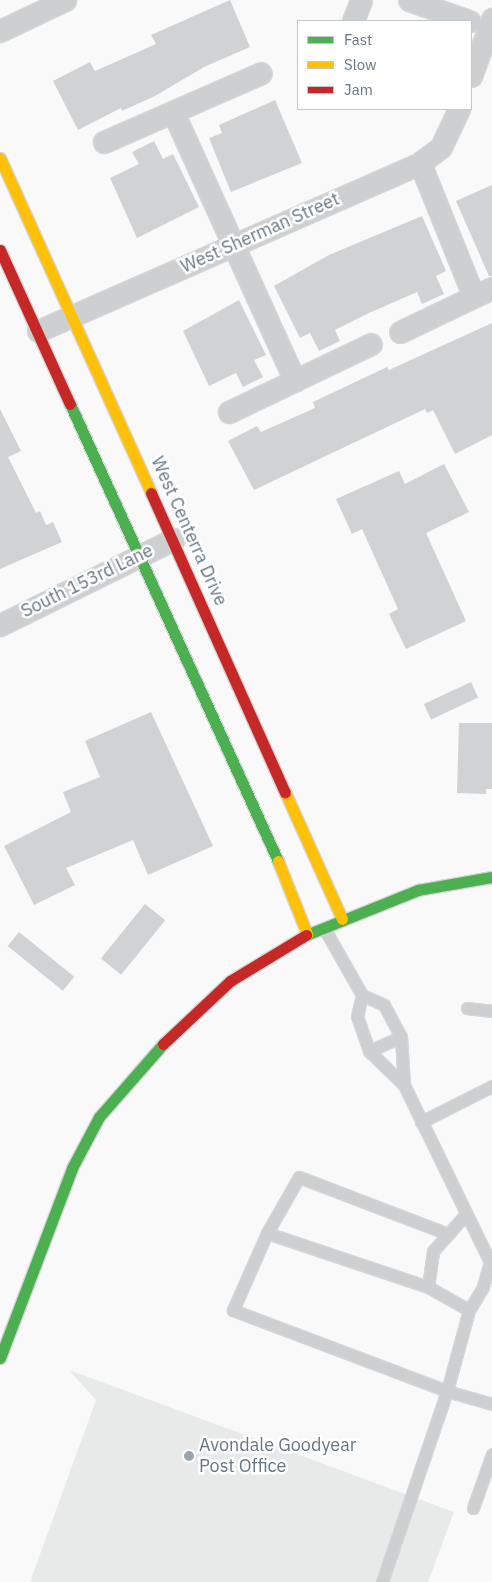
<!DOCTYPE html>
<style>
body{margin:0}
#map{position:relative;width:492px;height:1582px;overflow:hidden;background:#f9f9f9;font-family:"IBM Plex Sans",sans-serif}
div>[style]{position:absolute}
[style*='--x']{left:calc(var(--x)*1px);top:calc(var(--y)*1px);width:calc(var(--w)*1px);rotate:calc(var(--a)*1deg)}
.built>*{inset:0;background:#e8e9e9}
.building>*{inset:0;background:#d0d2d3;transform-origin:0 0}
.roads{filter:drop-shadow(1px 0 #d5d6d7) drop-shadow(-1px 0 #d5d6d7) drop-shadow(0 1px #d5d6d7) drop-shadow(0 -1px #d5d6d7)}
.lane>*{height:11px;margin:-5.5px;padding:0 5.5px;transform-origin:5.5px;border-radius:5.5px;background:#cecfd0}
.street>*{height:21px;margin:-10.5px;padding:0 10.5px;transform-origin:10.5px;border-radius:10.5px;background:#cecfd0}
.fast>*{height:11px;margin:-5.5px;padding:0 5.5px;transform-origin:5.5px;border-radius:5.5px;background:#4caf50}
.slow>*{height:11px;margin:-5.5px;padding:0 5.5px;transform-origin:5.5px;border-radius:5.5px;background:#ffc107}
.jam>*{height:11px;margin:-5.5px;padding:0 5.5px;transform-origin:5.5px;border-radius:5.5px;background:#c62828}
.dots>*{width:14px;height:14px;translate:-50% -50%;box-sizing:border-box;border:2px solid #fff;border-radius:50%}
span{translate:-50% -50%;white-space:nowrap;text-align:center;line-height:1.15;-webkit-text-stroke:5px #fff;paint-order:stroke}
.street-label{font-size:18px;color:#657683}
.poi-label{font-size:18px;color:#657683}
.left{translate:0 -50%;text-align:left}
.legend{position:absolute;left:297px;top:20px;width:175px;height:90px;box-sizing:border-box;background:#fff;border:1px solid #c1c8cd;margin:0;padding:6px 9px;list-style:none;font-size:15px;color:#657683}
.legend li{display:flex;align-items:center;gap:10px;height:25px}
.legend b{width:25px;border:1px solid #c1c8cd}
</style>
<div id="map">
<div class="built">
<i style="clip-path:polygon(69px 1370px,454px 1512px,428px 1582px,30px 1582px,96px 1400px)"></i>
</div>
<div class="building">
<i style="clip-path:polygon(230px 0,250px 47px,204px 67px,155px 96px,122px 111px,121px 108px,78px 130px,53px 81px,90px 62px,95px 71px,156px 44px,151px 35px)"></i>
<i style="clip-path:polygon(275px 100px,302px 163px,231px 192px,209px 138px,222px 133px,219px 125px)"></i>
<i style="clip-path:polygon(154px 141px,163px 159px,173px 154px,199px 207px,137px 238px,110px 178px,139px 164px,132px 152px)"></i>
<i style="clip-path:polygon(492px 185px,492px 276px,489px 276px,456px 201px)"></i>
<i style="clip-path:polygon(422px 216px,446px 271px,436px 276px,444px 294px,422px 304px,417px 292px,369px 313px,335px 330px,340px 341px,319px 351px,310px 333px,300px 338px,274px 286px,329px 255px)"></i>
<i style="clip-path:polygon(239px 300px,266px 355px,254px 360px,263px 377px,243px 387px,236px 373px,209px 386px,183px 331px)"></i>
<i style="clip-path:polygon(492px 323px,492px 435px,455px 454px,433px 410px,427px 413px,425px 409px,254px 490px,228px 441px,257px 426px,261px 432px,315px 408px,313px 402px,387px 367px,389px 370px)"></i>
<i style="clip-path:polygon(0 409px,21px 451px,8px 457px,36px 513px,40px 511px,46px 525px,53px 522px,62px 542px,0 569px)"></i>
<i style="clip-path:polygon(444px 464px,469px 512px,426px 533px,466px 621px,406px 649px,389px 614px,398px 609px,362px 529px,352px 534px,336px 499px,399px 471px,405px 484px)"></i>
<i style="left:471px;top:682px;width:17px;height:52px;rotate:65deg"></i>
<i style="clip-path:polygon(151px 712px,213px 846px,148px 875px,133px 840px,66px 868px,75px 885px,34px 905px,4px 846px,71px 812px,63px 792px,100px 777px,85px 741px)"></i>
<i style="clip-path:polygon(459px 723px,492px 723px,492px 789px,486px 789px,486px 794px,457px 793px)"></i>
<i style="left:145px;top:904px;width:26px;height:70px;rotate:39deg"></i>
<i style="left:19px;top:932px;width:71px;height:18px;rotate:39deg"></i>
</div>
<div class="roads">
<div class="lane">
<i style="--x:324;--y:928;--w:77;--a:60.4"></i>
<i style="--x:362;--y:995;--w:24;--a:24"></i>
<i style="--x:384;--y:1005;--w:36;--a:62"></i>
<i style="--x:401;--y:1037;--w:48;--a:86.4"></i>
<i style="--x:362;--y:995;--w:22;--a:103"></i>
<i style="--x:357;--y:1016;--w:37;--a:71"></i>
<i style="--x:369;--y:1051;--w:49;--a:44.2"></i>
<i style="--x:404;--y:1085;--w:197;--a:64.1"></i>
<i style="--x:490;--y:1262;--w:26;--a:106"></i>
<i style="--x:483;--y:1287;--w:27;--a:121"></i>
<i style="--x:469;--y:1310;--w:47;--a:-150.7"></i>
<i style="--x:428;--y:1287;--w:36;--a:-82"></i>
<i style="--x:433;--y:1251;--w:50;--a:-48.3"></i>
<i style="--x:467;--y:1008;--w:25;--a:7"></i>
<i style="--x:369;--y:1051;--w:35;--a:-24"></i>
<i style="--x:421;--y:1122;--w:80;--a:-26.9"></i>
<i style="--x:267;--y:1233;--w:64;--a:-60.3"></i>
<i style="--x:299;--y:1177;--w:160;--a:20.9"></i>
<i style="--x:469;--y:1310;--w:84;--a:105.2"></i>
<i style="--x:447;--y:1391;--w:47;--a:16.1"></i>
<i style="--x:473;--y:1508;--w:57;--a:-70.6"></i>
<i style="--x:382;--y:1582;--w:202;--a:-71.2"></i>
<i style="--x:447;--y:1391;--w:229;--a:-159.3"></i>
<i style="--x:233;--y:1310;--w:84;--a:-66.2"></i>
<i style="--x:267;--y:1233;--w:170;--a:18.5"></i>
</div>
<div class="street">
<i style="--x:409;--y:0;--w:64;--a:19.3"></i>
<i style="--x:353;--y:21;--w:22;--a:-69"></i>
<i style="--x:0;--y:31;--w:72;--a:-25.5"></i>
<i style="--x:471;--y:76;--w:61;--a:-69.8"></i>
<i style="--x:173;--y:112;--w:295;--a:65.6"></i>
<i style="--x:104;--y:142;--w:171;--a:-23.7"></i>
<i style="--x:420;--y:163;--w:144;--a:68.1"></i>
<i style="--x:38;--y:331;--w:417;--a:-23.7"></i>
<i style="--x:420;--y:163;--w:26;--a:-37"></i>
<i style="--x:441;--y:147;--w:42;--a:-64.7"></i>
<i style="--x:400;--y:332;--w:102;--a:-25.6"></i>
<i style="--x:229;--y:412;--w:157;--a:-25.6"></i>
<i style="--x:0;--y:625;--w:194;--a:-26.3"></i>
</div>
<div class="fast">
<i style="--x:70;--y:404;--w:502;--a:65.53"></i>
<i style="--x:306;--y:935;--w:121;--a:-21.9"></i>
<i style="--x:418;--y:890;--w:75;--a:-10"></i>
<i style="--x:0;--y:1358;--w:203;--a:-69.2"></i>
<i style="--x:72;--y:1168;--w:58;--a:-62.1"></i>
<i style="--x:99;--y:1117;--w:97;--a:-48.8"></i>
</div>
<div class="slow">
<i style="--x:0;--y:158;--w:367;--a:65.7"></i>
<i style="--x:285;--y:792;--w:139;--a:65.8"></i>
<i style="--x:278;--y:861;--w:79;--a:68.3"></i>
</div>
<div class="jam">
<i style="--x:0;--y:250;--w:169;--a:65.6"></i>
<i style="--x:151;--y:493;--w:328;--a:65.9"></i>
<i style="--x:163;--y:1044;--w:92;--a:-43.2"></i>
<i style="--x:230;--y:981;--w:89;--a:-31.2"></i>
</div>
</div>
<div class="dots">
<i style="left:189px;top:1456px;background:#99a4ac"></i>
</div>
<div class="street-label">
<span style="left:260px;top:233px;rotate:-24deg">West Sherman Street</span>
<span style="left:189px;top:531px;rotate:66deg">West Centerra Drive</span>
<span style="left:87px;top:581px;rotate:-26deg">South 153rd Lane</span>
</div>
<div class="poi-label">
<span class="left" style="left:199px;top:1456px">Avondale Goodyear<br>Post Office</span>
</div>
<ul class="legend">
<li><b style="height:6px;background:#4caf50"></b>Fast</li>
<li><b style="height:6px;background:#ffc107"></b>Slow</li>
<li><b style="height:6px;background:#c62828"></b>Jam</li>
</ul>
</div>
